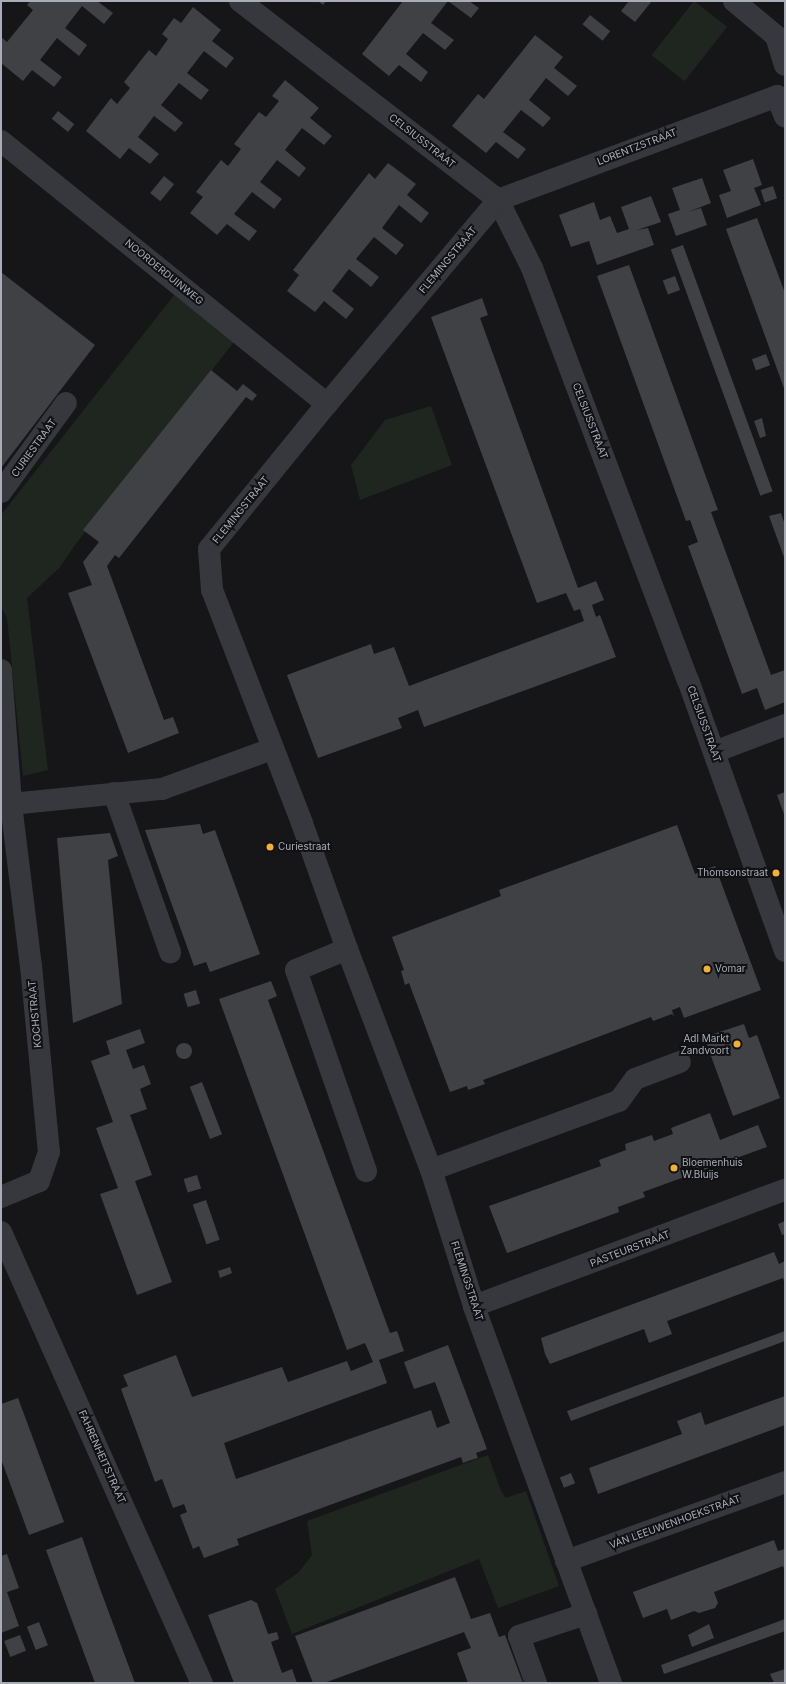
<!DOCTYPE html>
<style>
body{margin:0}
#map{position:relative;width:786px;height:1684px;overflow:hidden;background:#161618;font-family:Inter,sans-serif}
div>[style]{position:absolute}
[style*='--x']{left:calc(var(--x)*1px);top:calc(var(--y)*1px);width:calc(var(--w)*1px);rotate:calc(var(--a)*1deg)}
.green>*{inset:0;background:#1e261f;transform-origin:0 0}
.building>*{inset:0;background:#404145;transform-origin:0 0}
.round{border-radius:50%}
.minor>*{height:22px;margin:-11px;padding:0 11px;transform-origin:11px;border-radius:11px;background:#37383d}
.dots>*{width:11px;height:11px;translate:-50% -50%;box-sizing:border-box;border:2px solid #111113;border-radius:50%}
span{translate:-50% -50%;white-space:nowrap;text-align:center;line-height:1.15;-webkit-text-stroke:4px #111113;paint-order:stroke}
.street-label{font-size:10px;color:#a8adb8}
.poi-label{font-size:10px;color:#a8adb8}
.left{translate:0 -50%;text-align:left}
.right{translate:-100% -50%;text-align:right}
.frame{position:absolute;inset:0;border:2px solid #a8adb8;pointer-events:none}
</style>
<div id="map">
<div class="green">
<i style="left:694px;top:1px;width:42px;height:69px;rotate:38deg"></i>
<i style="clip-path:polygon(175px 294px,234px 342px,75px 545px,60px 567px,27px 598px,48px 770px,23px 776px,7px 618px,1px 607px,1px 515px)"></i>
<i style="clip-path:polygon(431px 406px,452px 465px,360px 500px,351px 465px,385px 420px)"></i>
<i style="clip-path:polygon(488px 1455px,501px 1491px,506px 1498px,526px 1491px,559px 1586px,498px 1608px,479px 1559px,292px 1634px,275px 1589px,299px 1572px,312px 1555px,307px 1521px)"></i>
</div>
<div class="building">
<i style="clip-path:polygon(30px 1px,97px 1px,113px 13px,104px 24px,82px 6px,65px 28px,87px 45px,79px 56px,57px 38px,40px 60px,62px 77px,54px 87px,32px 70px,23px 81px,1px 63px,1px 37px,7px 42px,33px 10px,27px 5px)"></i>
<i style="clip-path:polygon(318px 1px,326px 1px,323px 5px)"></i>
<i style="clip-path:polygon(403px 1px,469px 1px,479px 8px,471px 18px,448px 1px,431px 23px,454px 40px,445px 50px,423px 33px,406px 54px,428px 72px,421px 82px,399px 65px,389px 76px,362px 54px)"></i>
<i style="clip-path:polygon(629px 1px,652px 1px,635px 22px,621px 11px)"></i>
<i style="clip-path:polygon(193px 7px,221px 30px,212px 41px,234px 58px,226px 68px,204px 51px,187px 73px,209px 90px,201px 100px,179px 83px,161px 105px,183px 123px,175px 132px,154px 116px,138px 137px,159px 154px,150px 164px,129px 148px,120px 159px,86px 131px,111px 98px,117px 104px,130px 88px,124px 82px,149px 50px,156px 56px,168px 39px,162px 34px,174px 18px,181px 23px)"></i>
<i style="left:590px;top:15px;width:26px;height:12px;rotate:39deg"></i>
<i style="clip-path:polygon(535px 35px,563px 57px,554px 68px,577px 86px,568px 96px,546px 78px,529px 100px,551px 118px,543px 127px,521px 110px,503px 132px,526px 149px,518px 159px,496px 142px,486px 153px,452px 126px,478px 94px,484px 99px)"></i>
<i style="clip-path:polygon(285px 80px,319px 108px,310px 118px,332px 136px,324px 145px,302px 128px,285px 150px,306px 168px,303px 172px,299px 177px,277px 160px,260px 182px,282px 199px,274px 209px,252px 192px,234px 214px,257px 231px,249px 241px,227px 224px,217px 235px,190px 213px,203px 197px,196px 192px,221px 160px,228px 166px,241px 149px,234px 144px,259px 112px,266px 117px,279px 101px,272px 96px)"></i>
<i style="left:58px;top:111px;width:21px;height:10px;rotate:39deg"></i>
<i style="clip-path:polygon(753px 159px,762px 185px,754px 188px,761px 205px,727px 218px,719px 195px,731px 191px,723px 170px)"></i>
<i style="clip-path:polygon(388px 163px,416px 184px,407px 195px,429px 213px,421px 223px,399px 205px,382px 228px,404px 245px,396px 255px,374px 237px,356px 259px,379px 277px,371px 287px,349px 269px,332px 291px,354px 309px,346px 319px,324px 301px,315px 312px,287px 291px,299px 275px,293px 270px,369px 173px,375px 179px)"></i>
<i style="left:164px;top:176px;width:13px;height:22px;rotate:39deg"></i>
<i style="clip-path:polygon(702px 178px,711px 203px,688px 212px,701px 208px,707px 225px,676px 236px,668px 214px,680px 210px,672px 188px)"></i>
<i style="left:773px;top:186px;width:13px;height:13px;rotate:72deg"></i>
<i style="clip-path:polygon(651px 196px,661px 222px,637px 230px,648px 228px,654px 245px,597px 265px,589px 241px,571px 247px,559px 215px,594px 202px,600px 220px,610px 216px,617px 233px,629px 229px,621px 207px)"></i>
<i style="clip-path:polygon(757px 218px,785px 293px,785px 391px,726px 229px)"></i>
<i style="left:683px;top:245px;width:262px;height:13px;rotate:70deg"></i>
<i style="clip-path:polygon(629px 265px,718px 510px,711px 512px,771px 675px,785px 670px,785px 702px,765px 710px,757px 688px,742px 694px,688px 546px,698px 542px,690px 520px,686px 521px,597px 276px)"></i>
<i style="clip-path:polygon(1px 272px,95px 345px,1px 468px)"></i>
<i style="left:675px;top:276px;width:15px;height:13px;rotate:70deg"></i>
<i style="clip-path:polygon(482px 298px,488px 315px,480px 318px,578px 588px,596px 581px,604px 600px,592px 605px,596px 617px,600px 615px,616px 657px,424px 727px,418px 710px,398px 718px,402px 728px,318px 758px,287px 675px,371px 644px,374px 654px,394px 647px,409px 686px,584px 621px,580px 609px,574px 611px,566px 593px,537px 603px,431px 317px)"></i>
<i style="left:766px;top:354px;width:12px;height:15px;rotate:70deg"></i>
<i style="clip-path:polygon(211px 370px,237px 391px,243px 384px,257px 395px,252px 401px,246px 397px,119px 558px,115px 555px,107px 566px,164px 720px,173px 717px,179px 733px,128px 753px,68px 593px,92px 585px,83px 562px,99px 542px,83px 530px)"></i>
<i style="clip-path:polygon(762px 418px,766px 436px,760px 438px,754px 421px)"></i>
<i style="clip-path:polygon(781px 513px,785px 525px,785px 560px,769px 516px)"></i>
<i style="clip-path:polygon(785px 792px,785px 817px,777px 795px)"></i>
<i style="clip-path:polygon(200px 824px,203px 834px,215px 830px,260px 954px,210px 972px,206px 962px,194px 966px,145px 830px)"></i>
<i style="clip-path:polygon(677px 825px,695px 874px,715px 866px,761px 990px,684px 1018px,680px 1007px,672px 1010px,674px 1017px,672px 1014px,653px 1021px,651px 1017px,483px 1080px,485px 1084px,468px 1090px,467px 1086px,450px 1092px,409px 983px,405px 985px,401px 971px,404px 970px,392px 937px,501px 896px,499px 890px)"></i>
<i style="clip-path:polygon(110px 833px,118px 856px,108px 860px,122px 1004px,73px 1023px,57px 838px)"></i>
<i style="clip-path:polygon(271px 981px,277px 996px,268px 1000px,390px 1333px,397px 1331px,404px 1351px,379px 1360px,387px 1383px,224px 1443px,236px 1479px,431px 1410px,437px 1428px,450px 1423px,435px 1382px,414px 1389px,404px 1362px,448px 1345px,487px 1449px,476px 1453px,478px 1458px,471px 1460px,463px 1463px,461px 1457px,237px 1539px,239px 1545px,204px 1558px,199px 1546px,193px 1549px,180px 1515px,187px 1512px,184px 1504px,173px 1508px,162px 1479px,155px 1482px,121px 1389px,128px 1386px,123px 1375px,176px 1355px,192px 1397px,282px 1367px,288px 1382px,347px 1361px,351px 1371px,373px 1362px,365px 1343px,347px 1350px,219px 999px)"></i>
<i style="left:196px;top:990px;width:14px;height:13px;rotate:73deg"></i>
<i style="clip-path:polygon(744px 1024px,749px 1038px,757px 1035px,780px 1098px,733px 1116px,704px 1037px)"></i>
<i style="clip-path:polygon(140px 1029px,145px 1043px,126px 1050px,133px 1069px,144px 1065px,151px 1084px,140px 1089px,147px 1109px,130px 1115px,152px 1175px,135px 1181px,172px 1282px,137px 1295px,100px 1194px,118px 1188px,96px 1128px,113px 1122px,91px 1061px,110px 1054px,106px 1041px)"></i>
<i class="round" style="left:176px;top:1043px;width:16px;height:16px"></i>
<i style="left:202px;top:1082px;width:56px;height:13px;rotate:69deg"></i>
<i style="clip-path:polygon(710px 1113px,720px 1140px,758px 1125px,767px 1147px,643px 1192px,645px 1197px,618px 1207px,619px 1212px,507px 1253px,489px 1206px,601px 1166px,599px 1160px,626px 1150px,625px 1144px,652px 1135px,654px 1141px,673px 1134px,671px 1128px)"></i>
<i style="left:197px;top:1175px;width:14px;height:14px;rotate:73deg"></i>
<i style="left:206px;top:1200px;width:42px;height:14px;rotate:71deg"></i>
<i style="clip-path:polygon(785px 1221px,785px 1234px,782px 1235px,778px 1224px)"></i>
<i style="clip-path:polygon(774px 1252px,779px 1264px,785px 1261px,785px 1284px,783px 1278px,667px 1321px,672px 1334px,649px 1343px,644px 1329px,550px 1364px,545px 1354px,541px 1338px)"></i>
<i style="clip-path:polygon(230px 1267px,232px 1273px,220px 1278px,218px 1271px)"></i>
<i style="clip-path:polygon(785px 1331px,785px 1341px,571px 1421px,567px 1411px)"></i>
<i style="clip-path:polygon(785px 1396px,785px 1425px,598px 1494px,589px 1468px,682px 1434px,677px 1421px,701px 1412px,705px 1425px)"></i>
<i style="clip-path:polygon(18px 1398px,64px 1522px,29px 1535px,1px 1459px,1px 1404px)"></i>
<i style="left:571px;top:1473px;width:11px;height:12px;rotate:68deg"></i>
<i style="clip-path:polygon(82px 1537px,99px 1586px,135px 1683px,95px 1683px,46px 1550px)"></i>
<i style="clip-path:polygon(774px 1540px,778px 1551px,785px 1549px,785px 1571px,783px 1566px,714px 1592px,718px 1603px,715px 1608px,699px 1613px,694px 1611px,671px 1620px,667px 1609px,643px 1618px,633px 1592px)"></i>
<i style="clip-path:polygon(7px 1554px,19px 1588px,7px 1592px,19px 1626px,1px 1633px,1px 1556px)"></i>
<i style="clip-path:polygon(455px 1577px,471px 1619px,490px 1613px,499px 1637px,505px 1635px,523px 1683px,468px 1683px,457px 1653px,471px 1648px,464px 1632px,324px 1683px,313px 1683px,295px 1636px)"></i>
<i style="clip-path:polygon(251px 1600px,257px 1603px,268px 1634px,277px 1632px,279px 1639px,271px 1642px,282px 1673px,292px 1669px,297px 1683px,234px 1683px,208px 1615px)"></i>
<i style="clip-path:polygon(785px 1619px,785px 1631px,664px 1674px,661px 1665px)"></i>
<i style="left:39px;top:1622px;width:25px;height:13px;rotate:69deg"></i>
<i style="clip-path:polygon(709px 1624px,714px 1638px,692px 1647px,688px 1635px)"></i>
<i style="left:20px;top:1635px;width:17px;height:17px;rotate:69deg"></i>
<i style="clip-path:polygon(785px 1669px,785px 1683px,774px 1683px,770px 1674px)"></i>
</div>
<div class="minor">
<i style="--x:240;--y:1;--w:326;--a:37.6"></i>
<i style="--x:498;--y:200;--w:76;--a:63.4"></i>
<i style="--x:532;--y:268;--w:441;--a:69.3"></i>
<i style="--x:688;--y:680;--w:288;--a:70.3"></i>
<i style="--x:734;--y:1;--w:55;--a:39.8"></i>
<i style="--x:776;--y:36;--w:30;--a:73"></i>
<i style="--x:1;--y:141;--w:419;--a:38.9"></i>
<i style="--x:1;--y:492;--w:110;--a:-53.9"></i>
<i style="--x:1;--y:670;--w:134;--a:85.7"></i>
<i style="--x:11;--y:804;--w:163;--a:83"></i>
<i style="--x:31;--y:966;--w:187;--a:84.5"></i>
<i style="--x:49;--y:1152;--w:31;--a:109"></i>
<i style="--x:39;--y:1181;--w:41;--a:157.2"></i>
<i style="--x:714;--y:752;--w:76;--a:-20.8"></i>
<i style="--x:114;--y:793;--w:169;--a:70.6"></i>
<i style="--x:1;--y:805;--w:162;--a:-5.7"></i>
<i style="--x:162;--y:789;--w:117;--a:-20"></i>
<i style="--x:347;--y:949;--w:55;--a:157.6"></i>
<i style="--x:296;--y:970;--w:213;--a:70.8"></i>
<i style="--x:431;--y:1170;--w:200;--a:-20.2"></i>
<i style="--x:619;--y:1101;--w:27;--a:-54"></i>
<i style="--x:635;--y:1079;--w:48;--a:-20.7"></i>
<i style="--x:1;--y:1232;--w:494;--a:66"></i>
<i style="--x:474;--y:1306;--w:332;--a:-20.5"></i>
<i style="--x:566;--y:1561;--w:233;--a:-19.8"></i>
<i style="--x:536;--y:1683;--w:50;--a:-109.9"></i>
<i style="--x:519;--y:1636;--w:71;--a:-18.2"></i>
<i style="--x:611;--y:1683;--w:401;--a:-110"></i>
<i style="--x:474;--y:1306;--w:143;--a:-107.5"></i>
<i style="--x:431;--y:1170;--w:236;--a:-110.8"></i>
<i style="--x:347;--y:949;--w:134;--a:-109.7"></i>
<i style="--x:302;--y:823;--w:250;--a:-111.1"></i>
<i style="--x:212;--y:590;--w:41;--a:-94.2"></i>
<i style="--x:209;--y:549;--w:187;--a:-50.9"></i>
<i style="--x:327;--y:404;--w:266;--a:-50"></i>
<i style="--x:498;--y:200;--w:298;--a:-20.4"></i>
<i style="--x:777;--y:96;--w:22;--a:69"></i>
</div>
<div class="dots">
<i style="left:270px;top:847px;background:#f2b134"></i>
<i style="left:776px;top:873px;background:#f2b134"></i>
<i style="left:707px;top:969px;background:#f2b134"></i>
<i style="left:737px;top:1044px;background:#f2b134"></i>
<i style="left:674px;top:1168px;background:#f2b134"></i>
</div>
<div class="street-label">
<span style="left:422px;top:141px;rotate:38deg">CELSIUSSTRAAT</span>
<span style="left:637px;top:147px;rotate:-21deg">LORENTZSTRAAT</span>
<span style="left:448px;top:260px;rotate:-50deg">FLEMINGSTRAAT</span>
<span style="left:164px;top:272px;rotate:39deg">NOORDERDUINWEG</span>
<span style="left:590px;top:421px;rotate:69deg">CELSIUSSTRAAT</span>
<span style="left:34px;top:448px;rotate:-54deg">CURIESTRAAT</span>
<span style="left:241px;top:510px;rotate:-51deg">FLEMINGSTRAAT</span>
<span style="left:704px;top:724px;rotate:70deg">CELSIUSSTRAAT</span>
<span style="left:35px;top:1014px;rotate:-95deg">KOCHSTRAAT</span>
<span style="left:630px;top:1249px;rotate:-21deg">PASTEURSTRAAT</span>
<span style="left:467px;top:1281px;rotate:72deg">FLEMINGSTRAAT</span>
<span style="left:102px;top:1457px;rotate:66deg">FAHRENHEITSTRAAT</span>
<span style="left:675px;top:1522px;rotate:-20deg">VAN LEEUWENHOEKSTRAAT</span>
</div>
<div class="poi-label">
<span class="left" style="left:278px;top:847px">Curiestraat</span>
<span class="right" style="left:768px;top:873px">Thomsonstraat</span>
<span class="left" style="left:715px;top:969px">Vomar</span>
<span class="right" style="left:729px;top:1044px">Adl Markt<br>Zandvoort</span>
<span class="left" style="left:682px;top:1168px">Bloemenhuis<br>W.Bluijs</span>
</div>
<div class="frame"></div>
</div>
